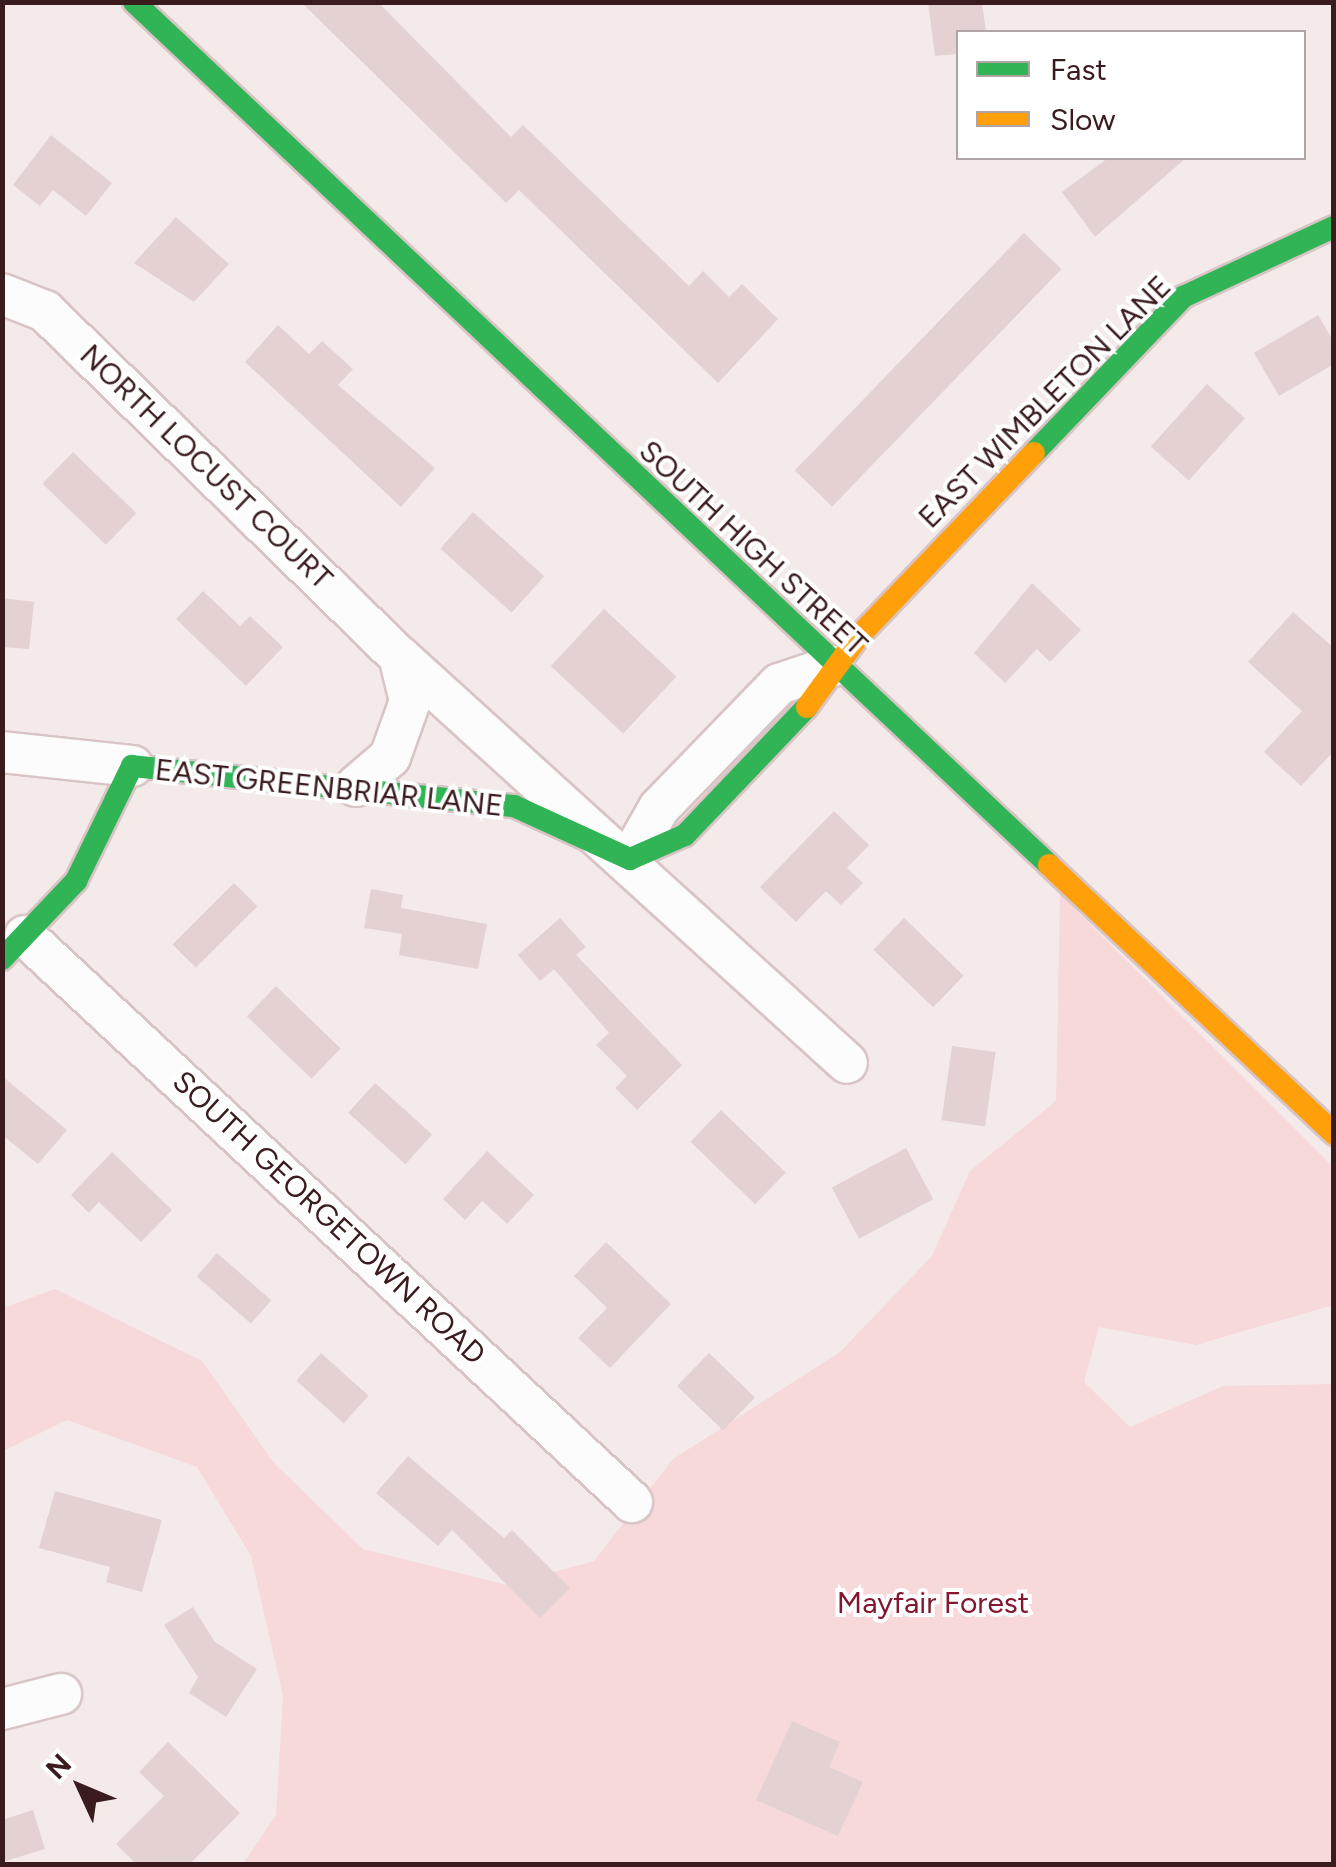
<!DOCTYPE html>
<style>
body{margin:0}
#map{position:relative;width:1336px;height:1867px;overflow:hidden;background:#f4eaea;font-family:Figtree,sans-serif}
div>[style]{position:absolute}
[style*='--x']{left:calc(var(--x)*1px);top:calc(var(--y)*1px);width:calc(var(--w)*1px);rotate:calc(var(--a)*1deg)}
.green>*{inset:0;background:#f7d9da}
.building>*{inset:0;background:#e4d2d2;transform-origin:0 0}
.roads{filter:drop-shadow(2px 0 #d9c4c5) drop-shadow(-2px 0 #d9c4c5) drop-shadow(0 2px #d9c4c5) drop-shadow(0 -2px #d9c4c5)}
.street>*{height:40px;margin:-20px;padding:0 20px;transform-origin:20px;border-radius:20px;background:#fdfcfc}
.fast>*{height:22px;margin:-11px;padding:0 11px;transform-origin:11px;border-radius:11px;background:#30b455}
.slow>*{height:22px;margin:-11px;padding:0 11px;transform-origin:11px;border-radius:11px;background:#ff9f0a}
span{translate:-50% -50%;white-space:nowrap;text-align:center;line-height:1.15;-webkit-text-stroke:8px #fff;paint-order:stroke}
.street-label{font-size:30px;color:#3a1b1e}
.park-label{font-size:30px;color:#82172d}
.frame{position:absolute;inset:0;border:5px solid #3a1b1e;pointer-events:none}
.legend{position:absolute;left:956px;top:30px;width:350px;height:130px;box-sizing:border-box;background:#fff;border:2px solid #b0a4a5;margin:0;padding:12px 18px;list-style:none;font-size:30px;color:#3a1b1e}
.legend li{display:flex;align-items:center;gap:20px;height:50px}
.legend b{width:50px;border:2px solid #b0a4a5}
.north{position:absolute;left:30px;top:1737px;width:100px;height:100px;-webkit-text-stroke:8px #fff;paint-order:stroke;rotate:314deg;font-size:28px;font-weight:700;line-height:40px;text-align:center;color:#3a1b1e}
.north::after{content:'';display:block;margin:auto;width:35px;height:45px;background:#3a1b1e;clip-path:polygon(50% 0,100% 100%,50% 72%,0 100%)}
</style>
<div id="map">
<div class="green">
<i style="clip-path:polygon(1060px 894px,1333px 1167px,1333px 1305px,1196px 1345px,1099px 1327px,1084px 1382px,1130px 1427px,1223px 1386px,1333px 1384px,1333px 1864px,243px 1864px,276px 1815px,283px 1696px,251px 1556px,197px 1467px,67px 1420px,3px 1451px,3px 1308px,55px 1289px,202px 1361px,274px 1463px,363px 1549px,507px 1585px,594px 1561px,673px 1459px,840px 1352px,932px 1256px,970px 1171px,1056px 1101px)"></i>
</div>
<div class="building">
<i style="clip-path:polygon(301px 2px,378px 2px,511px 137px,523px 125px,689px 286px,703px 271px,729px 297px,742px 284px,778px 319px,718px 383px,519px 190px,506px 203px)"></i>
<i style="clip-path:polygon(928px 2px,982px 2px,986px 32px,958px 32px,958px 54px,935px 56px)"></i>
<i style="clip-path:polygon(51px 135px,112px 183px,86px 216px,53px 190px,40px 206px,13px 185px)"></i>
<i style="clip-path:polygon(1108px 158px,1186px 158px,1095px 237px,1062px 192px)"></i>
<i style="clip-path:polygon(176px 217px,229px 264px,194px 302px,134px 263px)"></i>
<i style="left:1024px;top:233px;width:52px;height:330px;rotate:44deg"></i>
<i style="clip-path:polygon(1318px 315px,1334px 342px,1334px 364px,1279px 396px,1254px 353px)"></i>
<i style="clip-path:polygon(278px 325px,309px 354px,322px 341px,353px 369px,338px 385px,435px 468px,401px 507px,245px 362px)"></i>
<i style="left:1207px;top:384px;width:51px;height:84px;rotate:42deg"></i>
<i style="left:73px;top:452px;width:88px;height:44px;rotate:44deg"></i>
<i style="left:473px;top:512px;width:96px;height:49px;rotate:42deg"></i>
<i style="clip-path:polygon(1032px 583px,1081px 630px,1050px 662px,1037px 649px,1005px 683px,974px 653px)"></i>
<i style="clip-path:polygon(203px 591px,240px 626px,250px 616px,283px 647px,246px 686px,176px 619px)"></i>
<i style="clip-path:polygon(2px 598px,34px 602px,29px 649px,2px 647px)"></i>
<i style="left:604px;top:609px;width:99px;height:78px;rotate:43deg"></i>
<i style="clip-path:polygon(1293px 612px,1334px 648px,1334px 751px,1301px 786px,1264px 752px,1302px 711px,1248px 662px)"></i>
<i style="clip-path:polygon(834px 811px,869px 845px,847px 868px,863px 883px,841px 905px,826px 891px,796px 922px,760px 887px)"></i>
<i style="left:234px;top:883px;width:33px;height:87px;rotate:45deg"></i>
<i style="clip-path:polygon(371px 889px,403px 895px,401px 908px,487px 924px,478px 969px,399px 955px,402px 934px,364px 928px)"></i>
<i style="clip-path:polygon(560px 918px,586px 947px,576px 955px,682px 1065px,637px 1110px,615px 1088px,627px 1076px,596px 1045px,609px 1033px,554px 969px,540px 981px,518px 955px)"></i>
<i style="left:904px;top:918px;width:83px;height:44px;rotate:44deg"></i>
<i style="left:276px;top:986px;width:90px;height:42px;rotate:44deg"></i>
<i style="left:952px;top:1046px;width:44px;height:75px;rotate:8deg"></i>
<i style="clip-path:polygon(2px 1076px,67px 1130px,38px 1164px,2px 1135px)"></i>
<i style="left:375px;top:1083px;width:77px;height:40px;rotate:42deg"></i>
<i style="left:721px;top:1110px;width:90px;height:44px;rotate:44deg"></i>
<i style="left:906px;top:1148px;width:58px;height:84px;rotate:62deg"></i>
<i style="clip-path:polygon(487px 1151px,534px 1195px,507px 1224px,482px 1201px,465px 1220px,443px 1199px)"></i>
<i style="clip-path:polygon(112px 1152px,172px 1210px,141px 1242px,99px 1202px,89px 1213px,71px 1195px)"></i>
<i style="clip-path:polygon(606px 1242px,671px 1304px,610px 1368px,578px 1338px,607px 1308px,574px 1276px)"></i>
<i style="left:217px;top:1253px;width:72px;height:31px;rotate:41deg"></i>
<i style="left:321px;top:1353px;width:64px;height:37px;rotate:42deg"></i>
<i style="left:709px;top:1353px;width:64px;height:46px;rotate:44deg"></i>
<i style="clip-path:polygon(408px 1456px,504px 1538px,512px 1530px,570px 1588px,540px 1618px,452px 1530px,438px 1546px,376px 1493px)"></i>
<i style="clip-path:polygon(55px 1491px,162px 1520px,142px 1592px,106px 1582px,110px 1567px,39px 1548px)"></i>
<i style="clip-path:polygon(193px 1607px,215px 1642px,257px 1669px,226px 1717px,189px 1693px,198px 1677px,164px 1625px)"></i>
<i style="clip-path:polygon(792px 1721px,840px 1742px,829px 1767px,863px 1782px,838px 1836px,756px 1800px)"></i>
<i style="clip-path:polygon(168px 1742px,240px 1813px,190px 1864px,136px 1864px,116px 1844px,164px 1796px,139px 1772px)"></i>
<i style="clip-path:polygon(33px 1810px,45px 1849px,2px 1862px,2px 1820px)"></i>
</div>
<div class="roads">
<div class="street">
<i style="--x:2;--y:294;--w:46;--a:21.6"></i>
<i style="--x:45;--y:311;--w:494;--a:44.3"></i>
<i style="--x:399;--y:656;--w:605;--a:42.25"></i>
<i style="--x:2;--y:752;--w:131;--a:6.1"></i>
<i style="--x:356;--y:786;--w:45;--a:-40.5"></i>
<i style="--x:390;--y:757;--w:59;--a:-70.3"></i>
<i style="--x:410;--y:701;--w:46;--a:-103.7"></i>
<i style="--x:630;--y:859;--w:59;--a:-60.4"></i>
<i style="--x:659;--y:808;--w:173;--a:-45.9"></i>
<i style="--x:779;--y:684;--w:57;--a:-18.4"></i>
<i style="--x:25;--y:936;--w:830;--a:43"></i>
<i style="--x:2;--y:1709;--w:61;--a:-14.3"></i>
</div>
<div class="fast">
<i style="--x:134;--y:2;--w:1258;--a:43.32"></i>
<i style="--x:1034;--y:453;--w:216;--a:-46.3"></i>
<i style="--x:1183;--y:297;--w:166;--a:-24.9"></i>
<i style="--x:2;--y:959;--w:108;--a:-46.5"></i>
<i style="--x:76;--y:881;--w:128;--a:-64"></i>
<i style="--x:132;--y:766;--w:384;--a:6"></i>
<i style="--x:514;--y:806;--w:128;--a:24.6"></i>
<i style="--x:630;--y:859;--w:60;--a:-23.6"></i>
<i style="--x:685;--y:835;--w:177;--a:-46.4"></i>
</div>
<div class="slow">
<i style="--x:807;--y:707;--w:88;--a:-53.8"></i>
<i style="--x:859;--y:636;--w:253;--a:-46.3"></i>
<i style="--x:1049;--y:865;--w:392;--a:43.3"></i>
</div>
</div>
<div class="street-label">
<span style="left:1045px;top:402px;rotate:-45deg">EAST WIMBLETON LANE</span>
<span style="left:206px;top:467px;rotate:44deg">NORTH LOCUST COURT</span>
<span style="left:753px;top:548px;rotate:43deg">SOUTH HIGH STREET</span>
<span style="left:329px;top:788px;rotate:6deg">EAST GREENBRIAR LANE</span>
<span style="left:329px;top:1218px;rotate:43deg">SOUTH GEORGETOWN ROAD</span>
</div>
<div class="park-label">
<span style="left:933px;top:1603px">Mayfair Forest</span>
</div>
<div class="frame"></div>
<ul class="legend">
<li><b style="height:12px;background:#30b455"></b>Fast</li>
<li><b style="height:12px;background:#ff9f0a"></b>Slow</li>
</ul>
<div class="north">N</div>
</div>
